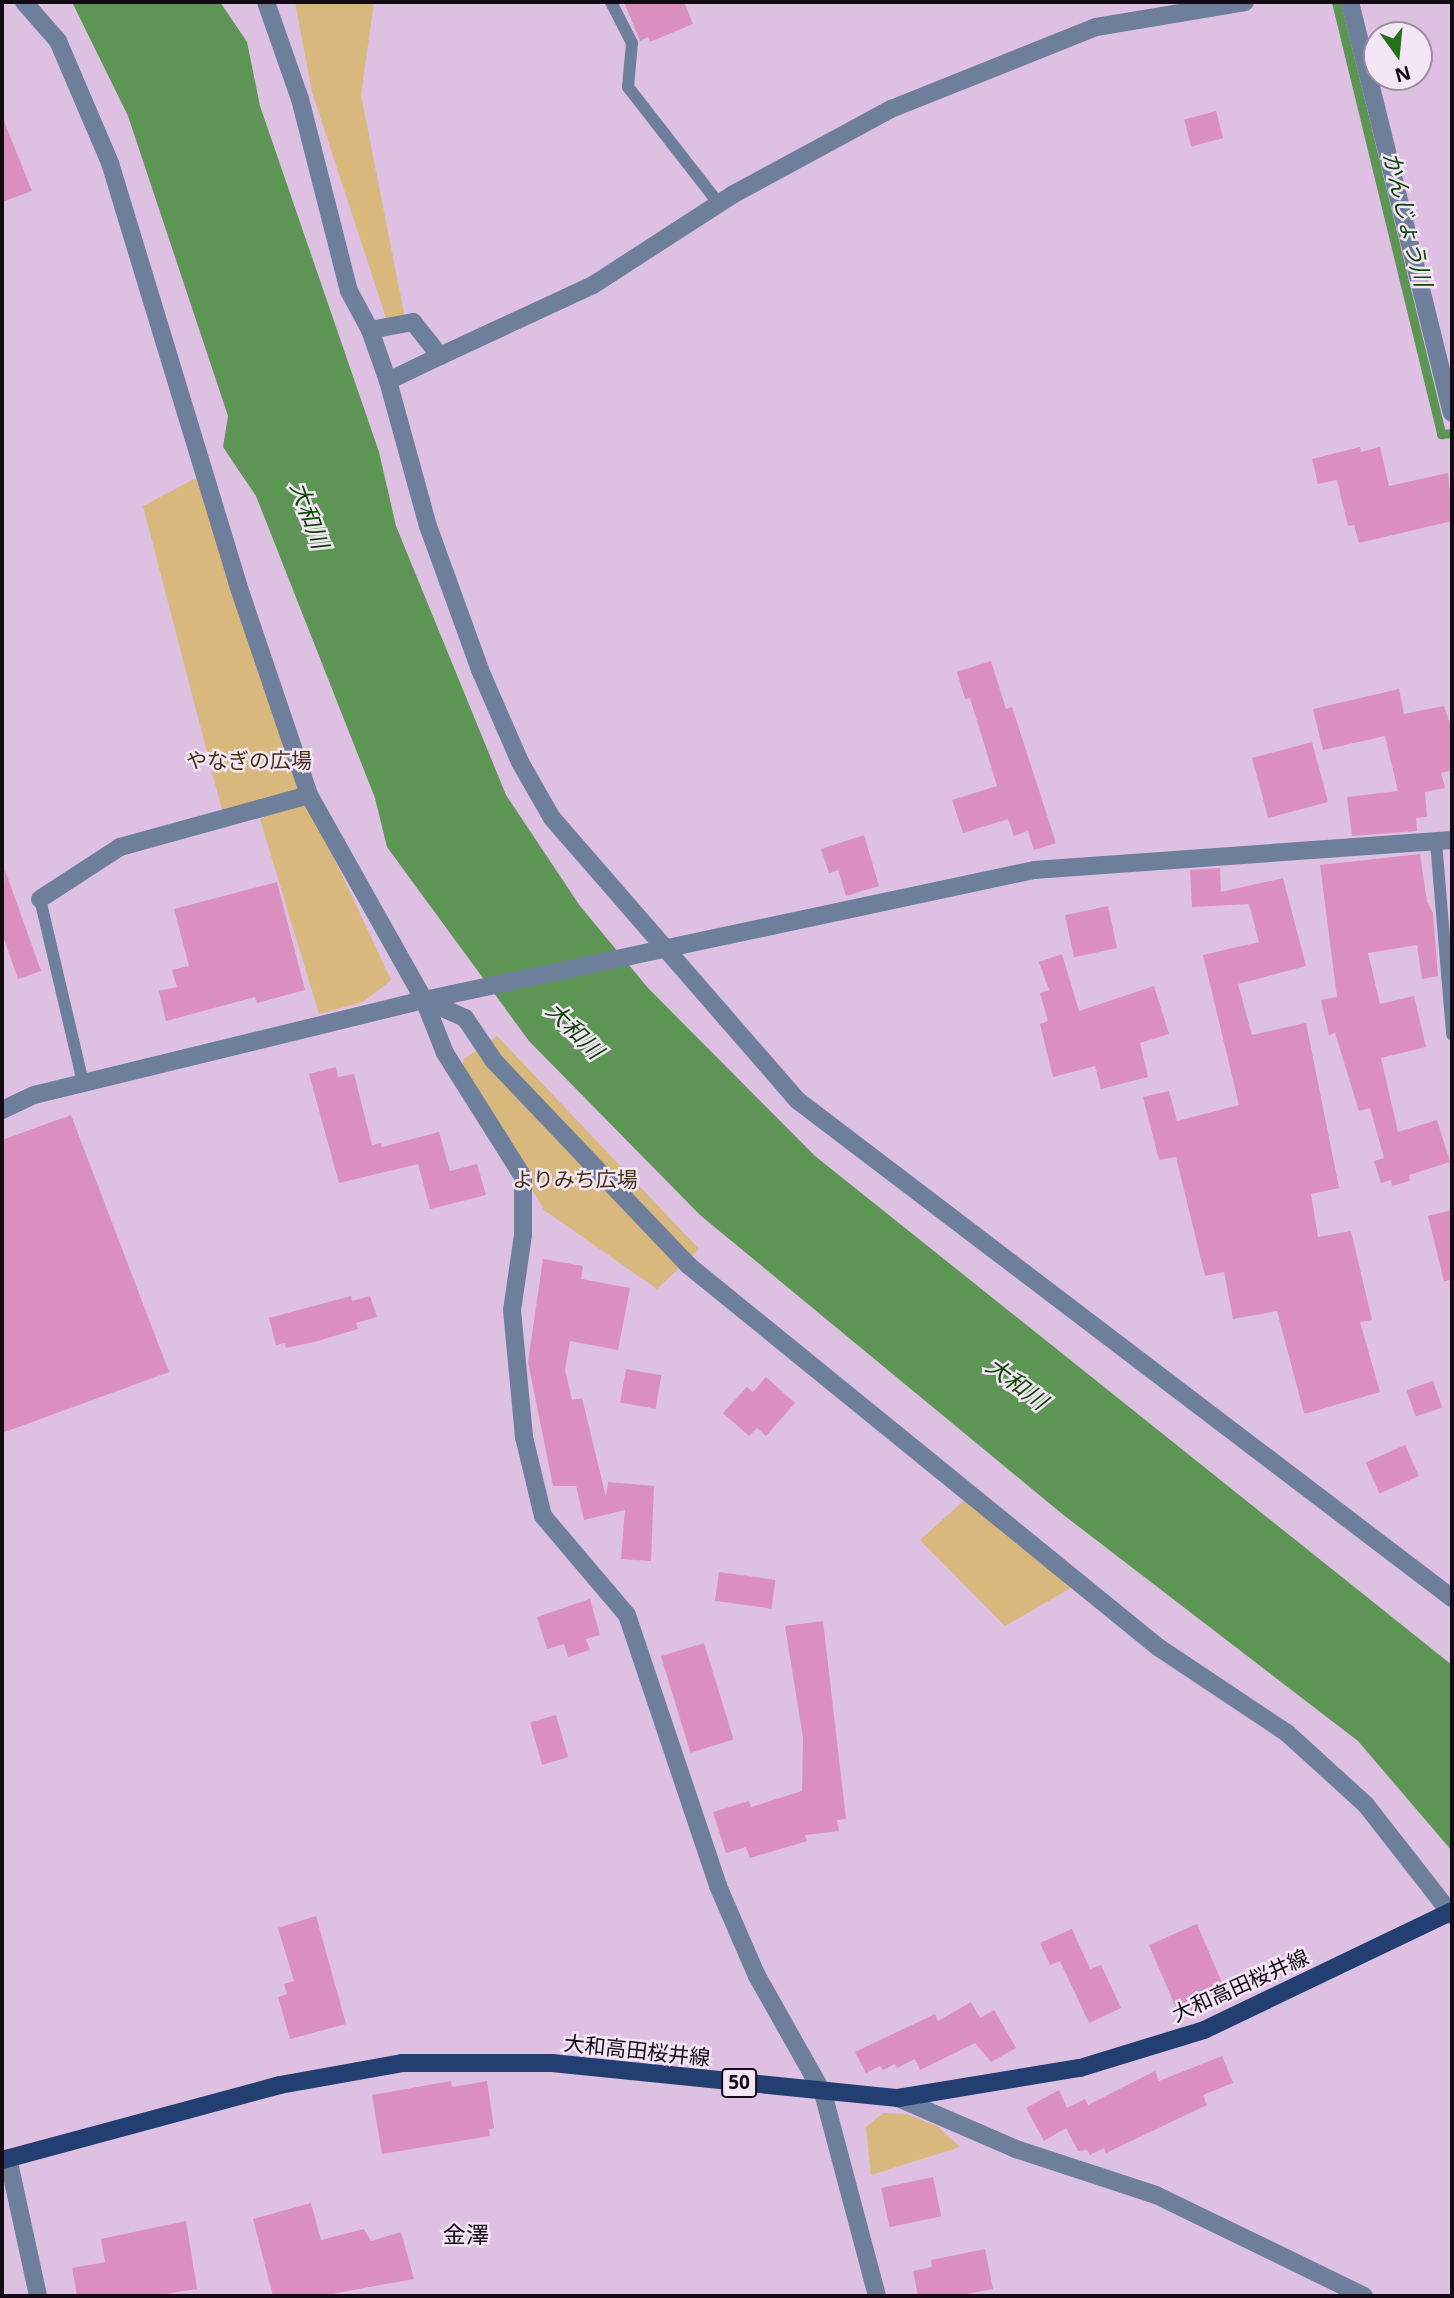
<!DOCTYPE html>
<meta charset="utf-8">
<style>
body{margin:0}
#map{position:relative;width:1454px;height:2298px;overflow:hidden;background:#ddc0e2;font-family:"Open Sans","Noto Sans JP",sans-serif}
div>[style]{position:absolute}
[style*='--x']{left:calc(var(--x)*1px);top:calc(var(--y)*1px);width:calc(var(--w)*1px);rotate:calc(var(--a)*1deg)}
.green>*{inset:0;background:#d9b87d}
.water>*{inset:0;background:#5d9555}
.stream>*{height:9px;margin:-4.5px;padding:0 4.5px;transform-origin:4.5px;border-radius:4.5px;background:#5d9555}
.building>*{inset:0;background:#db8fc0;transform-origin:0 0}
.service>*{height:12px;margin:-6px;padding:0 6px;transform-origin:6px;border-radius:6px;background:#6e7f9c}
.minor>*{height:18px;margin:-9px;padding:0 9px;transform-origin:9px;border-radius:9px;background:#6e7f9c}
.primary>*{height:18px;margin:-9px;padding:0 9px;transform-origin:9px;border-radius:9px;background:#233e71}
span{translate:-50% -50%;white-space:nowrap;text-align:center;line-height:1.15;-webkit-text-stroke:5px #f5e6f7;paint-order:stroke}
.shield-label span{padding:2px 5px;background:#f5e6f7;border:2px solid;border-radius:5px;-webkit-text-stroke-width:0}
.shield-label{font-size:19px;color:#140a16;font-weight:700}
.park-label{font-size:21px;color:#43320e}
.street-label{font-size:21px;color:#140a16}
.water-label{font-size:23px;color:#0c4804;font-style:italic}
.neighbourhood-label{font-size:23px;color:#140a16}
.frame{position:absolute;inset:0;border:4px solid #140a16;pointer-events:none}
.north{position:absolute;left:1363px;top:21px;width:70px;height:70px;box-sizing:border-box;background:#f5e6f7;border:2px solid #9b8e9d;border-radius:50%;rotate:165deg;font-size:19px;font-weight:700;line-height:28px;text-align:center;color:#140a16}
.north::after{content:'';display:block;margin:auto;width:24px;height:32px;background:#237218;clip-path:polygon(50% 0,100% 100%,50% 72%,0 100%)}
</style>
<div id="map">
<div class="green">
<i style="clip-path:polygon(295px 2px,374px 2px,361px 95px,405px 318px,387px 321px,312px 92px)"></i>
<i style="clip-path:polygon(196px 478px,300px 792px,222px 810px,143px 506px)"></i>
<i style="clip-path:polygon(307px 800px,391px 980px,363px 1002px,319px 1014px,260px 819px)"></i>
<i style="clip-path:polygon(497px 1036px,699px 1249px,657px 1289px,544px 1210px,462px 1067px,464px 1059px)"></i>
<i style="clip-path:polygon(968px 1497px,1076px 1585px,1005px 1626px,920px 1540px)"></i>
<i style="clip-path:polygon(883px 2113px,906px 2114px,937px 2126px,960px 2147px,871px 2175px,866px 2127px)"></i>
</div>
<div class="water">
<i style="clip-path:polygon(72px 2px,220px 2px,247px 42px,260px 106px,379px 452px,396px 526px,506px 795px,580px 906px,648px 988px,815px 1156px,1452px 1665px,1452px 1851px,1358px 1741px,1061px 1513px,700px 1215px,529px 1041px,387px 847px,375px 798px,256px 496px,223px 447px,228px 416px,128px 116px)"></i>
</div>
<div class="stream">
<i style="--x:1336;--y:2;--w:445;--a:76.3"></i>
<i style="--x:1441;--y:434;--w:11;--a:-5"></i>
</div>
<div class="building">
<i style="clip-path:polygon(624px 2px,684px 2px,693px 24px,650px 42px,648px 37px,640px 41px)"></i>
<i style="left:1216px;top:111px;width:28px;height:33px;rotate:75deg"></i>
<i style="clip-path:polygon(2px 116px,32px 191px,2px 202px)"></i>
<i style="clip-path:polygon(1360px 447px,1361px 452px,1380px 447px,1389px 486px,1448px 473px,1452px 521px,1359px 543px,1354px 525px,1348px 526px,1337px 480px,1318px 484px,1312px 459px)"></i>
<i style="clip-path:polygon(991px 661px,1006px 709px,1012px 707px,1056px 843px,1034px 850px,1028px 831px,1014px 836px,1008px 819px,963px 833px,952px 800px,997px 786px,970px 698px,965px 699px,957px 672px)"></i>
<i style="clip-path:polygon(1399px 689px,1404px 714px,1444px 706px,1452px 730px,1452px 770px,1441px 773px,1445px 788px,1425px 792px,1427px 817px,1416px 818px,1417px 831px,1352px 836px,1347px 797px,1398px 791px,1385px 736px,1323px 750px,1313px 709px)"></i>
<i style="left:1312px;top:742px;width:62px;height:62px;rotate:75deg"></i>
<i style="clip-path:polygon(864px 835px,879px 886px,846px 896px,838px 870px,829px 873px,821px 849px)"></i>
<i style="clip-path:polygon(1420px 854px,1427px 902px,1433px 913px,1438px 976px,1422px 979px,1417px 945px,1368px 953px,1380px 1004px,1414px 996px,1426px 1047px,1381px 1058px,1398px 1132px,1437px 1120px,1450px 1162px,1409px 1175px,1410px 1181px,1392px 1186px,1391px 1180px,1381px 1183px,1374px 1161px,1384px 1158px,1370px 1108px,1359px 1111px,1335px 1033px,1329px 1035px,1321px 1000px,1337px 997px,1320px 865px)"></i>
<i style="clip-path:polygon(1220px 868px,1221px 892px,1283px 878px,1306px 966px,1238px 984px,1252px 1035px,1306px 1023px,1339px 1188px,1311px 1194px,1318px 1237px,1351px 1231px,1372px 1320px,1360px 1322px,1380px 1392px,1308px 1413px,1304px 1413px,1277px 1311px,1233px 1319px,1224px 1272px,1205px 1276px,1176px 1157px,1159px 1160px,1143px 1097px,1169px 1091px,1177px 1121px,1239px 1105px,1203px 955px,1259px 942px,1249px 904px,1192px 907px,1190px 870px)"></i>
<i style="clip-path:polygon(5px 870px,41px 971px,18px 979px,2px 933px)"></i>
<i style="clip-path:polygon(277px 882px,305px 990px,257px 1003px,255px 997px,166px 1021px,159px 991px,177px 987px,172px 970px,189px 966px,174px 909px)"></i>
<i style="left:1108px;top:906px;width:43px;height:44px;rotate:78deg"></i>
<i style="clip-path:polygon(1062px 954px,1079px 1011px,1154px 986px,1169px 1034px,1140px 1043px,1148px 1077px,1101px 1089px,1095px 1066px,1053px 1077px,1040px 1024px,1048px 1021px,1040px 993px,1049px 990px,1039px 962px)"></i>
<i style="clip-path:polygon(336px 1067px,338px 1077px,354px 1074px,372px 1145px,381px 1143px,382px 1147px,439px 1132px,450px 1171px,477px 1164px,486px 1195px,430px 1209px,418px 1164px,339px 1183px,309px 1074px)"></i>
<i style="clip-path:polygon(71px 1115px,169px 1372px,2px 1433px,2px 1140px)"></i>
<i style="clip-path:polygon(1452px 1210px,1452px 1280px,1444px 1281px,1428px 1216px)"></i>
<i style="clip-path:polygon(543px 1259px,583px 1266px,581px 1279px,630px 1288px,618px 1350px,570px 1341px,565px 1370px,572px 1400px,582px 1398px,606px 1497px,608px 1482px,654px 1486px,651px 1561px,621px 1559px,625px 1510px,584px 1520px,576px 1486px,553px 1486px,528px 1362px)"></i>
<i style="clip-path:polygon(351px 1296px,352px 1301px,370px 1296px,377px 1317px,356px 1323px,358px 1329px,314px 1342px,286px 1348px,285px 1343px,276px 1345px,269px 1318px)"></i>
<i style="left:626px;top:1369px;width:36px;height:34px;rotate:10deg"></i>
<i style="clip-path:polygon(766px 1377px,795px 1403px,766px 1436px,757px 1428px,749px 1436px,723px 1413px,747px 1387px,753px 1392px)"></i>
<i style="left:1433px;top:1381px;width:28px;height:28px;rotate:71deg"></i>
<i style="left:1405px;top:1445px;width:34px;height:43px;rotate:66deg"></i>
<i style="left:719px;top:1572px;width:57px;height:29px;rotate:8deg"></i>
<i style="clip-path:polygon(590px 1599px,600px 1635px,586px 1639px,590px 1650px,568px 1657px,564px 1644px,547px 1649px,537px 1617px)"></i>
<i style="clip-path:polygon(823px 1621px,846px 1819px,837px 1820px,839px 1831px,805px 1835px,807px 1841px,750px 1858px,746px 1847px,726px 1853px,713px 1812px,749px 1801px,751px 1807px,802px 1791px,803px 1738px,785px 1626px)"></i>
<i style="left:704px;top:1643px;width:101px;height:45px;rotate:73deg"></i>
<i style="left:556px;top:1715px;width:44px;height:27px;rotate:74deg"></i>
<i style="clip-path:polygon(316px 1916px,346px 2024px,290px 2039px,278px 1997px,287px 1994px,284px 1984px,294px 1981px,278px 1928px)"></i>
<i style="clip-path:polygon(1197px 1924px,1228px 1997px,1192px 2012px,1188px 2003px,1176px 2008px,1149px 1945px)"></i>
<i style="clip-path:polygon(1072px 1929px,1090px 1969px,1101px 1965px,1121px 2008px,1089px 2023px,1060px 1961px,1050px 1965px,1040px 1943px)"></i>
<i style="clip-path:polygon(971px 2002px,980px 2018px,994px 2010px,1016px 2048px,991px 2062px,975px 2043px,920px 2070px,915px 2059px,897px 2068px,895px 2064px,883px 2070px,880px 2066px,866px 2073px,855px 2052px,935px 2014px,938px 2021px)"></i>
<i style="clip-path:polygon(1222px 2056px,1233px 2083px,1203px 2095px,1207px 2105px,1106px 2153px,1104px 2148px,1090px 2155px,1087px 2150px,1078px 2151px,1066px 2128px,1044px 2141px,1026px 2108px,1059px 2090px,1067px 2108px,1085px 2099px,1088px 2105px,1155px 2071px,1159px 2081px)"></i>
<i style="clip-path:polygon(451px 2081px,452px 2087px,487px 2081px,494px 2128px,489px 2129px,490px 2136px,382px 2154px,372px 2095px)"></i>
<i style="left:933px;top:2177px;width:40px;height:53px;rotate:78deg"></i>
<i style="clip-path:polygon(311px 2203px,321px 2240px,364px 2229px,371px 2241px,401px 2232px,414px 2279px,320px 2296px,273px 2296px,253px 2219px)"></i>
<i style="clip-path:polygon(186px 2221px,197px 2289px,154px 2296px,77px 2296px,72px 2268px,105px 2262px,101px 2239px)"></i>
<i style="clip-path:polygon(985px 2249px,993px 2289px,957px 2296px,918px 2296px,913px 2271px,932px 2267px,931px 2260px)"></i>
</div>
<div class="service">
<i style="--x:611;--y:2;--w:46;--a:62.9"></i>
<i style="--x:632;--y:43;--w:44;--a:95.2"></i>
<i style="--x:628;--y:87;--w:148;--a:52.1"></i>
<i style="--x:1436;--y:842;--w:193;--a:85.2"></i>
<i style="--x:40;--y:899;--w:189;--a:76.8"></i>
</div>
<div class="minor">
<i style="--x:24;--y:2;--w:52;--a:48.9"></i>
<i style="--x:58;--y:41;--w:133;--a:66.9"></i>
<i style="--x:110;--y:163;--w:438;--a:73.1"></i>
<i style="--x:237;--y:582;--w:225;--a:71.3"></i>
<i style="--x:309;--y:795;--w:235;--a:60.7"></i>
<i style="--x:424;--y:1000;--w:57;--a:68.4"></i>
<i style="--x:445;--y:1053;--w:146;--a:57.8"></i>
<i style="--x:523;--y:1177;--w:58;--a:90"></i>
<i style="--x:523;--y:1235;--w:76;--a:98.3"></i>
<i style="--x:512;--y:1310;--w:128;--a:84.6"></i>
<i style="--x:524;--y:1437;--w:81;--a:76.5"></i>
<i style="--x:543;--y:1516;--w:130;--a:49.7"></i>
<i style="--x:627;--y:1615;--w:286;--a:71.4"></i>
<i style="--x:718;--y:1886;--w:98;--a:66.6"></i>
<i style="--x:757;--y:1976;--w:134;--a:60.6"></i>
<i style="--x:823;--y:2093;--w:210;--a:75.1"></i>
<i style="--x:266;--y:2;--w:103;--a:70.7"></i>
<i style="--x:300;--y:99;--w:198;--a:75.7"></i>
<i style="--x:349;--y:291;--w:44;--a:61.7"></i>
<i style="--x:370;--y:330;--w:54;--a:70.6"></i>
<i style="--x:388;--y:381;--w:150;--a:74.6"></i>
<i style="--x:428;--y:526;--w:153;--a:70.1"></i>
<i style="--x:480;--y:670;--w:100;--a:66.5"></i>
<i style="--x:520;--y:762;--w:64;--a:60.3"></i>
<i style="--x:552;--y:818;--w:374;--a:49"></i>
<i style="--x:797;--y:1100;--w:823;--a:37.25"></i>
<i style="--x:1350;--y:2;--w:423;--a:76.1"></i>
<i style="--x:370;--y:330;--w:44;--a:-10.5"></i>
<i style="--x:413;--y:322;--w:43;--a:51.5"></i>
<i style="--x:440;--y:356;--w:169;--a:-24.9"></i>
<i style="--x:593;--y:285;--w:166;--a:-32.9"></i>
<i style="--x:732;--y:195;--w:181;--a:-28.4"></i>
<i style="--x:891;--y:109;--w:221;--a:-21.8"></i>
<i style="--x:1096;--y:27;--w:151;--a:-9.5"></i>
<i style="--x:388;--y:381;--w:58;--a:-25.7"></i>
<i style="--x:40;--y:899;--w:95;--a:-33"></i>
<i style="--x:120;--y:847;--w:196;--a:-15.4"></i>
<i style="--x:424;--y:1000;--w:45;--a:23.7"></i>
<i style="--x:465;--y:1018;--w:52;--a:56"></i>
<i style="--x:494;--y:1061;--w:282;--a:46.4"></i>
<i style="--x:688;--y:1265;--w:606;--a:39.1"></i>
<i style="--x:1158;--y:1647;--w:155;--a:33.7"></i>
<i style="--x:1287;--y:1733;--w:107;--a:42.3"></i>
<i style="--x:1366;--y:1805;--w:140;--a:52"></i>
<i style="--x:2;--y:1110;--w:35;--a:-25"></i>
<i style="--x:34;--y:1095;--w:401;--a:-13.7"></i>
<i style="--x:424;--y:1000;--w:624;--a:-12.03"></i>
<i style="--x:1034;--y:870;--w:419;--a:-4.1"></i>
<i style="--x:898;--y:2098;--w:129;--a:23.4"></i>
<i style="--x:1016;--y:2149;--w:147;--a:18.2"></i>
<i style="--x:1156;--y:2195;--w:231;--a:25.9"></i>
<i style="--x:8;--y:2158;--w:141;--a:77.7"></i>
</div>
<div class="primary">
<i style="--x:2;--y:2160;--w:288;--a:-15.1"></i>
<i style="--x:280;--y:2085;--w:124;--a:-10.2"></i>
<i style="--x:402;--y:2063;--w:150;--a:0"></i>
<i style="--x:552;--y:2063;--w:348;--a:5.8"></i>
<i style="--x:898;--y:2098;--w:184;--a:-9.4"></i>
<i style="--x:1080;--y:2068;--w:130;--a:-17"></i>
<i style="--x:1204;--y:2030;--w:275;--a:-25.6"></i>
</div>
<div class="shield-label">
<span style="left:739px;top:2083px">50</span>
</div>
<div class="park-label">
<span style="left:249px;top:760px">やなぎの広場</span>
<span style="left:575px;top:1179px">よりみち広場</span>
</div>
<div class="street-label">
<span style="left:1240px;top:1985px;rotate:-24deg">大和高田桜井線</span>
<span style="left:637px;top:2050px;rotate:6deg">大和高田桜井線</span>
</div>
<div class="water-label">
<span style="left:1408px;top:219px;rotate:76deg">かんじょう川</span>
<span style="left:310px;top:515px;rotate:70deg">大和川</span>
<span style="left:575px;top:1030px;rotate:45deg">大和川</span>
<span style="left:1017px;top:1383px;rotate:37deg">大和川</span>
</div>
<div class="neighbourhood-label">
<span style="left:466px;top:2234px">金澤</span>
</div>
<div class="frame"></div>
<div class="north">N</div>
</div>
